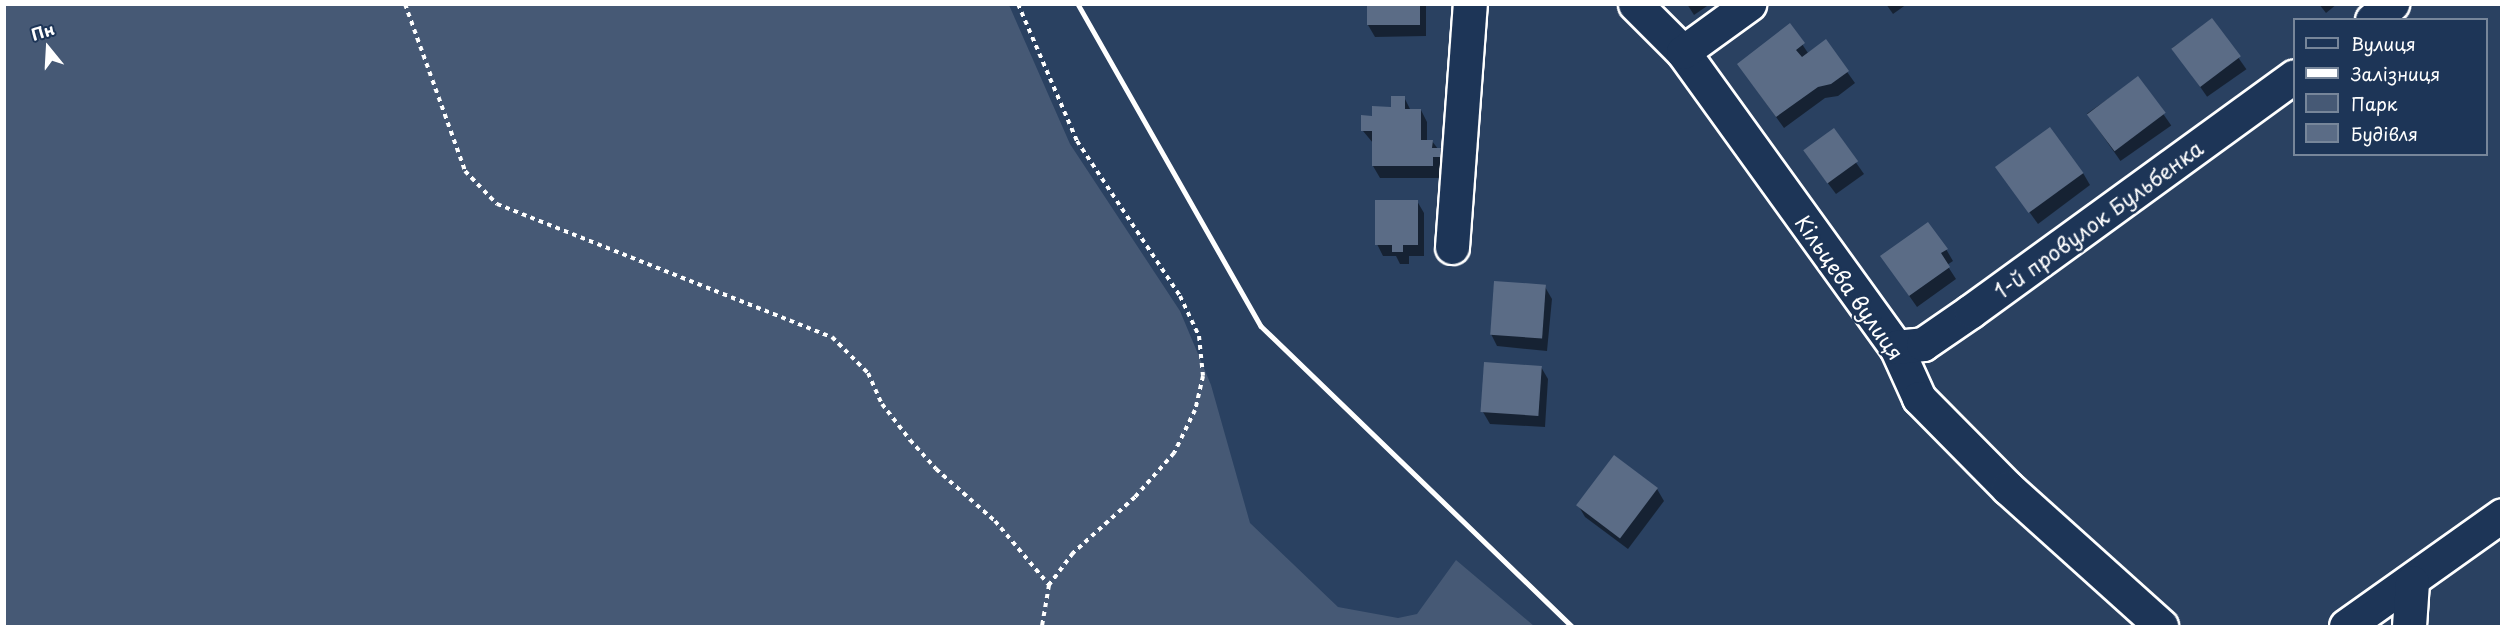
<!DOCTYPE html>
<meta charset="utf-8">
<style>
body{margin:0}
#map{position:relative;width:2506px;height:631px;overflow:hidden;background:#2a4161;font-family:"Playpen Sans",sans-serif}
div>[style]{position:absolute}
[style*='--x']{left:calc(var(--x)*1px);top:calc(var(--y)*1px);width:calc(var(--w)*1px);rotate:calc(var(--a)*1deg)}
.green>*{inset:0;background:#465975}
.shadow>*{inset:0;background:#0007;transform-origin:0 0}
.building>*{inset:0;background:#5b6c86;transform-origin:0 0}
.path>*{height:4px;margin-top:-2px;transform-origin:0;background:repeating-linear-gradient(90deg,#fff 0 4.5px,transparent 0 9px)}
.roads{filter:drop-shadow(2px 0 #fff) drop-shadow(-2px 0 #fff) drop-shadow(0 2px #fff) drop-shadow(0 -2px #fff)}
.street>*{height:33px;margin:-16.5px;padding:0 16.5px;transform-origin:16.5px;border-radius:16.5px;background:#1d3557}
.rail>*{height:4.5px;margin:-2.25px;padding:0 2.25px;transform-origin:2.25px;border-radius:2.25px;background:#fff}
span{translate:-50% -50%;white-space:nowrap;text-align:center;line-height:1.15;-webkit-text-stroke:4.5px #1d3557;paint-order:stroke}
.street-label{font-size:21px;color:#fff}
.frame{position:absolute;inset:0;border:6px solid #fff;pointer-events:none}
.legend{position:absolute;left:2293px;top:18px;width:195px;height:138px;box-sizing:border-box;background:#1d3557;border:2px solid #77869a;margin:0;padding:8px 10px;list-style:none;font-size:18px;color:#fff}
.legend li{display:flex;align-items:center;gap:12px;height:30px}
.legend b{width:30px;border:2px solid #77869a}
.north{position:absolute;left:18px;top:18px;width:60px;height:60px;-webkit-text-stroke:4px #1d3557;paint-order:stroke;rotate:342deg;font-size:16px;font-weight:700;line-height:24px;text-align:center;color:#fff}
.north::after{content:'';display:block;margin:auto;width:21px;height:27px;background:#fff;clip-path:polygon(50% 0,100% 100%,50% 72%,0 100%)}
</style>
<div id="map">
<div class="green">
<i style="clip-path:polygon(4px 5px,1009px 5px,1070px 144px,1180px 311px,1211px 385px,1250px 523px,1338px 607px,1398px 618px,1417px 614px,1456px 560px,1534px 626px,5px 626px)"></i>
</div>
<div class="shadow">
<i style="clip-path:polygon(1368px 4px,1426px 4px,1426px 36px,1375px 37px,1368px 25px)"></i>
<i style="clip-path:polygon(1687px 4px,1710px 4px,1694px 15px)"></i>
<i style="clip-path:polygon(1886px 4px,1907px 4px,1893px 14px)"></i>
<i style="clip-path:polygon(2319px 4px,2337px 4px,2326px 13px)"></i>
<i style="left:2212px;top:20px;width:60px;height:48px;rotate:55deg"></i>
<i style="clip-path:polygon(1790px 26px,1808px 53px,1825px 41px,1855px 83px,1838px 96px,1825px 98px,1784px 128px,1738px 64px)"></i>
<i style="left:2138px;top:78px;width:58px;height:62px;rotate:55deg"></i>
<i style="clip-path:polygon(1404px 97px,1410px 109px,1421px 110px,1427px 122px,1427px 141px,1432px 141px,1447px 161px,1446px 168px,1439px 168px,1439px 178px,1380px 178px,1373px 166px,1373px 143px,1363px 131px,1363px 117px,1373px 117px,1393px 108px)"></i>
<i style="clip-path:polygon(1833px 130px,1864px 174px,1836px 194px,1812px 162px)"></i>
<i style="clip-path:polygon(1997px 167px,2083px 173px,2090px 185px,2038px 224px)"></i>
<i style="clip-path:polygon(1417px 201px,1424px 213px,1424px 256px,1409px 256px,1409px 264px,1400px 264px,1396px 256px,1383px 256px,1377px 244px)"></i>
<i style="clip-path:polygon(1946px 249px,1953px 261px,1947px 265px,1956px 279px,1917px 307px,1882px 257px)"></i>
<i style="clip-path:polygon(1545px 287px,1552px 299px,1547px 351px,1497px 346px,1491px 334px)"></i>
<i style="clip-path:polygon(1541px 367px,1548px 379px,1545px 427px,1490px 424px,1483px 412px)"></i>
<i style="clip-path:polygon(1657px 489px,1664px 501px,1628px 549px,1585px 517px,1578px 505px)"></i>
</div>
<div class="building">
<i style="left:1367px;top:4px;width:53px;height:21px"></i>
<i style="left:2212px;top:18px;width:48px;height:51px;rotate:53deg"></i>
<i style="clip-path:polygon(1790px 23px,1805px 43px,1796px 50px,1802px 57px,1826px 39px,1849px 71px,1831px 84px,1818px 87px,1776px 117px,1737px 64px)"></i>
<i style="left:2138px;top:76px;width:46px;height:64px;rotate:53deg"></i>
<i style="clip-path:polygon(1391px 96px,1405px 96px,1405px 109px,1421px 109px,1421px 140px,1433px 140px,1432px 148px,1441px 148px,1440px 157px,1433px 157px,1433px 166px,1372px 166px,1372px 131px,1361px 131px,1361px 115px,1372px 116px,1372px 106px,1391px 107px)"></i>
<i style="left:2050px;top:127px;width:57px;height:68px;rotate:54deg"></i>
<i style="left:1834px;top:128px;width:41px;height:38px;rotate:54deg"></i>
<i style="clip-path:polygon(1375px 200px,1418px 200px,1418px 245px,1403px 245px,1403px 252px,1392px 252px,1392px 245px,1375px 245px)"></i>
<i style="clip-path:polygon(1928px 222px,1948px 249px,1941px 253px,1950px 267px,1909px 296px,1880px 256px)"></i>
<i style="left:1494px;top:281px;width:52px;height:54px;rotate:4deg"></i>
<i style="left:1484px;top:362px;width:58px;height:50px;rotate:4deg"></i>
<i style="left:1614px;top:455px;width:55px;height:63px;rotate:37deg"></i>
</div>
<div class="path">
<i style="--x:405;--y:4;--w:177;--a:70.2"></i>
<i style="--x:465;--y:171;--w:46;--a:45.9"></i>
<i style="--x:497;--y:204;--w:360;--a:21.7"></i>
<i style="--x:832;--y:337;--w:51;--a:45"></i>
<i style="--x:868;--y:373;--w:34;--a:66"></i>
<i style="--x:882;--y:404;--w:46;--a:52.1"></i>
<i style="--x:910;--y:440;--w:39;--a:48"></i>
<i style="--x:936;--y:469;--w:79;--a:41.4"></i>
<i style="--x:995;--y:521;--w:84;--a:49.8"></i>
<i style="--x:1018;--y:4;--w:149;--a:66.7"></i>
<i style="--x:1077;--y:141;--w:186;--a:56.4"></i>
<i style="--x:1180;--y:296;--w:44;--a:64.6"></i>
<i style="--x:1199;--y:336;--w:40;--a:84.3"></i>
<i style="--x:1203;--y:376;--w:35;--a:103"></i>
<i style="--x:1195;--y:410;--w:48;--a:116"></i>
<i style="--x:1174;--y:453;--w:59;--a:131.6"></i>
<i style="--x:1135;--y:497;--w:84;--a:137.9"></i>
<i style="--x:1073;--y:553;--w:40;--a:127"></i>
<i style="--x:1049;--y:585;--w:42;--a:99.7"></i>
</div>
<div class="roads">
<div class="street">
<i style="--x:1635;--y:4;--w:68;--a:45"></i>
<i style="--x:1683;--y:52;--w:364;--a:54.2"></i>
<i style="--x:1896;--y:347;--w:56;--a:65.7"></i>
<i style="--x:1919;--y:398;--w:127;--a:45.3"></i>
<i style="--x:2008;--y:488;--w:206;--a:42"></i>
<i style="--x:2372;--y:20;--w:26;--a:-39"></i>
<i style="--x:1683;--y:52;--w:82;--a:-36"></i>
<i style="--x:1452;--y:247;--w:244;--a:-85.8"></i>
<i style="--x:1896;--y:347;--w:27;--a:-6"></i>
<i style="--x:1923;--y:344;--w:58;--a:-34.5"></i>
<i style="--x:1971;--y:311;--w:399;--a:-36"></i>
<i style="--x:2346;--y:626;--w:191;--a:-35.4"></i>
<i style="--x:2409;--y:626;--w:44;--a:-86.1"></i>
</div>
</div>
<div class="rail">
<i style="--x:1078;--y:4;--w:370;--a:60.4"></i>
<i style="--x:1261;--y:326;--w:432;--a:44"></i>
</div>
<div class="street-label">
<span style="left:2098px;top:219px;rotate:-36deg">1-й провулок Бульбенка</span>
<span style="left:1850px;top:287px;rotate:55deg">Кільцева вулиця</span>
</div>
<div class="frame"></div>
<ul class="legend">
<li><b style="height:8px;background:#1d3557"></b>Вулиця</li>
<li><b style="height:8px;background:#fff"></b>Залізниця</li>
<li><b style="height:16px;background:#465975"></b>Парк</li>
<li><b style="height:16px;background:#5b6c86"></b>Будівля</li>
</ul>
<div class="north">Пн</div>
</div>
